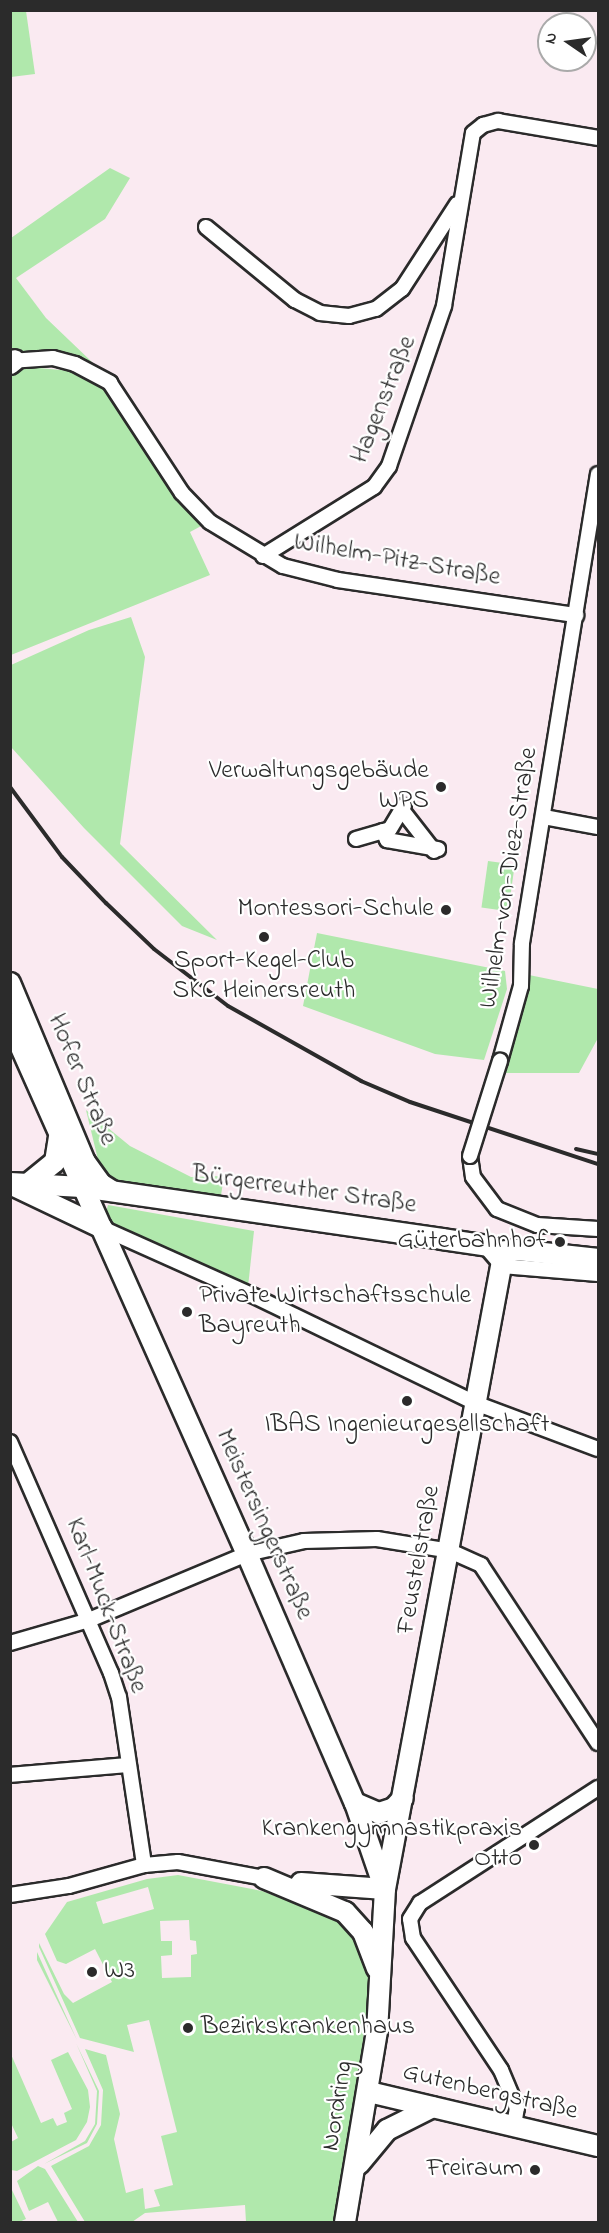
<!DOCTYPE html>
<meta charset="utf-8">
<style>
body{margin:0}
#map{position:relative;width:609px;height:2233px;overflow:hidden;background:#faeaf1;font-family:"Indie Flower",sans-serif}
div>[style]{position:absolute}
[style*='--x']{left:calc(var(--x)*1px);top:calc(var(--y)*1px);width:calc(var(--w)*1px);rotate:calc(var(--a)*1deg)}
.green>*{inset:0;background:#b0e8ac;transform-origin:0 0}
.roads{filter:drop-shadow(2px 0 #2b2b2b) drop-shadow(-2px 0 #2b2b2b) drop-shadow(0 2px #2b2b2b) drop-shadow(0 -2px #2b2b2b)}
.street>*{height:14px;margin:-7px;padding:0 7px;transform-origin:7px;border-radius:7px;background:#fff}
.secondary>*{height:20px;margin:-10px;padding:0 10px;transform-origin:10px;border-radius:10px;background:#fff}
.rail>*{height:4px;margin:-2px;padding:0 2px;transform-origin:2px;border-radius:2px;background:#2b2b2b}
.bridges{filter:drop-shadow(2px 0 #2b2b2b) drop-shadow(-2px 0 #2b2b2b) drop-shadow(0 2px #2b2b2b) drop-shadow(0 -2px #2b2b2b)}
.street-bridge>*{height:14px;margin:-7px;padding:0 7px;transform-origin:7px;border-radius:7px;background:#fff}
.dots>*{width:16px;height:16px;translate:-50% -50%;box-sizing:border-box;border:3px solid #fff;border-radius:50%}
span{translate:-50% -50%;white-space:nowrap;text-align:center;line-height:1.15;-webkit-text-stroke:4.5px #fff;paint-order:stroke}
.street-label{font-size:26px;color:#2b2b2b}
.poi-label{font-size:26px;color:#2b2b2b}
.right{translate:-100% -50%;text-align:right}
.left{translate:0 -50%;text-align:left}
.frame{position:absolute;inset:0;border:12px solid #2b2b2b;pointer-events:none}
.north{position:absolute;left:537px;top:12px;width:60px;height:60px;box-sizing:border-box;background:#fff;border:2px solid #aaa;border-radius:50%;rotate:283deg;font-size:16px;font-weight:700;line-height:24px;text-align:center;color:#2b2b2b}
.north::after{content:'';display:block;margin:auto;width:21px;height:27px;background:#2b2b2b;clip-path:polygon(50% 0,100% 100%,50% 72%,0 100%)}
</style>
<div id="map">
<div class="green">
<i style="clip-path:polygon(10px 11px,26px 11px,35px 74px,11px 77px)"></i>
<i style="clip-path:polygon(110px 168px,130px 178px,105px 219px,16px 278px,46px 318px,93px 363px,40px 350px,11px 355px,11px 238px)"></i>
<i style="clip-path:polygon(29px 367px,71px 371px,107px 391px,117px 402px,176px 499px,203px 525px,190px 532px,210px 575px,11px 655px,11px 374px)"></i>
<i style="clip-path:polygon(131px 617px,145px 657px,120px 844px,217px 940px,182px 926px,84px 828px,11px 747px,11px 665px,89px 630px)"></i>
<i style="left:488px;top:861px;width:27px;height:47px;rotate:8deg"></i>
<i style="clip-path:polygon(317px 933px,505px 971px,507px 989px,484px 1060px,435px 1054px,303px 1006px)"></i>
<i style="clip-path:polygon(524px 974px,598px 989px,598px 1038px,579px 1073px,505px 1073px,514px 1044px)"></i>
<i style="clip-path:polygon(86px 1110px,130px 1146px,191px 1177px,224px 1176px,220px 1202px,123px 1188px,100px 1168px)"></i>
<i style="clip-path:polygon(108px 1205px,254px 1231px,248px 1287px,102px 1225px)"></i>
<i style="clip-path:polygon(evenodd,178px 1875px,262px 1891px,352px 1925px,371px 1968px,358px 2087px,336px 2222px,246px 2222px,245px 2205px,145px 2213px,132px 2222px,85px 2222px,51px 2166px,89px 2146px,101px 2125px,103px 2090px,85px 2049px,106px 2055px,120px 2114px,114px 2139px,126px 2193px,143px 2188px,145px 2209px,160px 2206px,154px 2190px,173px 2185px,161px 2136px,177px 2132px,149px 2020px,127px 2025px,134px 2052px,80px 2038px,39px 1947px,39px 1943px,64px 1994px,73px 2003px,112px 1982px,95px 1949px,66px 1964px,57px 1961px,45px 1934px,67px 1902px,147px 1879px,178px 1875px,148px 1887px,154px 1909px,103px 1924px,96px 1902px,148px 1887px,178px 1875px,189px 1920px,190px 1940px,196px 1941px,197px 1954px,191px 1955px,191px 1977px,162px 1978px,161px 1956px,172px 1955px,172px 1941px,161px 1941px,160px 1921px,189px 1920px)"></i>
<i style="clip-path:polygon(37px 1952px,77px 2040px,37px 1960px)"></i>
<i style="clip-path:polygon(76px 2043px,99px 2091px,97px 2124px,87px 2143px,44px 2164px,85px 2141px,95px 2124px,97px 2091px)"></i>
<i style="clip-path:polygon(10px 2052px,41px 2123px,53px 2118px,57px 2126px,67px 2122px,64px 2113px,72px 2109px,51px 2060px,68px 2052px,88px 2090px,90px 2107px,87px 2122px,76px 2140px,17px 2171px,11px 2170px,11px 2142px,18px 2138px,11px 2123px)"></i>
<i style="clip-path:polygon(38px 2166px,45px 2169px,78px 2222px,58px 2222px,48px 2202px,29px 2211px,17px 2181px)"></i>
<i style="clip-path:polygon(11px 2188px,26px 2219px,19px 2222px,11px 2222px)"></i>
</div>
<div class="roads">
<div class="street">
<i style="--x:206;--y:227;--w:115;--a:39.4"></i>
<i style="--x:295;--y:300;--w:28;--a:27"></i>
<i style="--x:320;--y:313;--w:29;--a:6"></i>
<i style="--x:349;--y:316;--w:28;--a:-15"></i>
<i style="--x:376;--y:309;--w:33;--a:-38"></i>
<i style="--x:402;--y:289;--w:101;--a:-57.1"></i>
<i style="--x:10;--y:361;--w:43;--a:-4"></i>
<i style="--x:53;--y:358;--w:23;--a:15"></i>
<i style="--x:75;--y:364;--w:40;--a:28"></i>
<i style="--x:110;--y:383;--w:131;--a:56.8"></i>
<i style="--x:182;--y:493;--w:40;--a:46"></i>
<i style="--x:210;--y:522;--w:85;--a:31.1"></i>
<i style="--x:283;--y:566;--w:57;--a:14.3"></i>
<i style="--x:338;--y:580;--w:241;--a:8.4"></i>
<i style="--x:263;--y:556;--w:131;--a:-31.9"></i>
<i style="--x:374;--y:487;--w:26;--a:-54"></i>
<i style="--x:389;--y:466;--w:169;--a:-71"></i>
<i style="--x:444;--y:306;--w:175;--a:-80.5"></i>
<i style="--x:473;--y:133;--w:13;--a:-39"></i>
<i style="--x:483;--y:125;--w:16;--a:-15"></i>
<i style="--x:498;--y:121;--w:101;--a:9.6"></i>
<i style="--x:402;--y:810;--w:52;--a:52"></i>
<i style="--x:544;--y:817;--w:55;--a:10.5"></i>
<i style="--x:383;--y:831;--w:10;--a:66"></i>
<i style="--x:387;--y:840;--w:52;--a:10"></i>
<i style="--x:356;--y:839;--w:35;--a:-16"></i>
<i style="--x:390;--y:829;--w:27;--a:-59"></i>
<i style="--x:500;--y:1061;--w:78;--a:-74.4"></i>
<i style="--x:521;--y:986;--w:43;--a:-88.7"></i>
<i style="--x:522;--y:943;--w:475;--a:-80.8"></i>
<i style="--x:470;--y:1156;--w:21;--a:82"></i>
<i style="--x:473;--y:1177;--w:40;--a:53"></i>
<i style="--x:497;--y:1209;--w:43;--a:21.8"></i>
<i style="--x:537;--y:1225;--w:61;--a:3.8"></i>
<i style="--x:102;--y:1228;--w:164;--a:24.1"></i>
<i style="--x:252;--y:1295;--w:248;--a:25.8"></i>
<i style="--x:475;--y:1403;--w:131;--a:20.5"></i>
<i style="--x:502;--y:1266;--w:96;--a:4.8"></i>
<i style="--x:10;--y:1442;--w:252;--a:66.4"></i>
<i style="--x:111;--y:1673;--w:25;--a:72"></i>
<i style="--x:119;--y:1697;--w:170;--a:81.5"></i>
<i style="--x:10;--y:1643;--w:82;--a:-16.2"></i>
<i style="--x:89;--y:1620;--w:171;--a:-22.7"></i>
<i style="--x:247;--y:1554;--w:58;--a:-12.8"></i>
<i style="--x:304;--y:1541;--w:73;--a:-1.6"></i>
<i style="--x:377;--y:1539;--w:74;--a:9.3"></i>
<i style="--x:450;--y:1551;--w:34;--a:24"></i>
<i style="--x:481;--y:1565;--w:213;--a:56.7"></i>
<i style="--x:10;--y:1775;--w:117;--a:-4.9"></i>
<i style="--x:10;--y:1895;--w:60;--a:-8.7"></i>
<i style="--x:69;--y:1886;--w:78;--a:-15.6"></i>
<i style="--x:144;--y:1865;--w:34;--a:-5"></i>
<i style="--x:178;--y:1862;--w:87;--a:10.5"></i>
<i style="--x:514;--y:2126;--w:18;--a:-81"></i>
<i style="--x:517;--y:2108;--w:41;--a:-112.8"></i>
<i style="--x:501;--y:2070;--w:159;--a:-123.7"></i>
<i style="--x:413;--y:1938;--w:19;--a:-99"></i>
<i style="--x:410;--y:1919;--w:19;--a:-58"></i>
<i style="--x:420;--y:1903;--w:212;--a:-32.9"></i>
</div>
<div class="secondary">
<i style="--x:10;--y:364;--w:6;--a:-39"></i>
<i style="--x:10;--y:983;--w:194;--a:67.3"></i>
<i style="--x:85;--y:1162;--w:27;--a:54"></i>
<i style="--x:101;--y:1184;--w:13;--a:32"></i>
<i style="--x:10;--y:1023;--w:581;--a:65.95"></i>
<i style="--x:247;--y:1554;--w:271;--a:66.6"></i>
<i style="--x:355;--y:1803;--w:89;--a:71"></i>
<i style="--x:30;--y:1182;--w:32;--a:-39"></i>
<i style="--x:55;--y:1162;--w:25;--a:-81"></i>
<i style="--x:10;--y:1183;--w:72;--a:3.2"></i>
<i style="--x:82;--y:1187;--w:364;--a:8.2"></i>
<i style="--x:442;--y:1239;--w:48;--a:8.5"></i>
<i style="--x:489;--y:1246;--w:20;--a:49"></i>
<i style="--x:502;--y:1261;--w:639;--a:100.55"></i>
<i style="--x:385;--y:1889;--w:142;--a:93.2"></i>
<i style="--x:377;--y:2031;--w:194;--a:99.5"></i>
<i style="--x:12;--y:1185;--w:100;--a:25.5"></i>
<i style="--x:497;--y:1252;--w:20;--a:-6"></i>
<i style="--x:517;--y:1250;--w:81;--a:6.3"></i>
<i style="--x:355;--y:1803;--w:26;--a:23"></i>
<i style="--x:379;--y:1813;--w:16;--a:-18"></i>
<i style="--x:394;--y:1808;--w:13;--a:-48"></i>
<i style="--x:264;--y:1878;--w:88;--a:22.8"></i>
<i style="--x:345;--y:1912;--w:27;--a:48"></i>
<i style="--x:363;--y:1932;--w:39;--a:69"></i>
<i style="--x:301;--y:1883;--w:84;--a:4.1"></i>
<i style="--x:369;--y:2092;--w:235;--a:13.3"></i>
<i style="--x:359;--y:2164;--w:44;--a:-50.5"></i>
<i style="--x:387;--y:2130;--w:51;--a:-26.6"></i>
</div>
</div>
<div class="rail">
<i style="--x:10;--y:787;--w:87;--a:53.4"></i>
<i style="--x:62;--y:857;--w:64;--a:46.3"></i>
<i style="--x:106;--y:903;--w:66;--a:43.8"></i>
<i style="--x:154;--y:949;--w:93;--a:37.6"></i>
<i style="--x:228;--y:1006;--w:153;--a:29.4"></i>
<i style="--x:361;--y:1081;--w:53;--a:23.2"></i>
<i style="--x:410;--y:1102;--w:198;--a:18.3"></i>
<i style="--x:576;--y:1149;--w:23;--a:13"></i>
</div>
<div class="bridges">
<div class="street-bridge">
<i style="--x:470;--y:1156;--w:100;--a:-72.5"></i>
</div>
</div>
<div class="dots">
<i style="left:441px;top:787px;background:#2b2b2b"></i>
<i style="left:446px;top:910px;background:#2b2b2b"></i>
<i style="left:264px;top:937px;background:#2b2b2b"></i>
<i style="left:560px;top:1242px;background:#2b2b2b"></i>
<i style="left:187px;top:1312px;background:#2b2b2b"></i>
<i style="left:407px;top:1401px;background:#2b2b2b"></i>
<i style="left:534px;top:1845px;background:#2b2b2b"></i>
<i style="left:92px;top:1972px;background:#2b2b2b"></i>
<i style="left:188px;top:2028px;background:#2b2b2b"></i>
<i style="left:535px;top:2170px;background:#2b2b2b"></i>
</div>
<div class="street-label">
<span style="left:385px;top:400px;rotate:-68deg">Hagenstraße</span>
<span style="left:397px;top:561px;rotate:10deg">Wilhelm-Pitz-Straße</span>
<span style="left:510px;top:878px;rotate:-81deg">Wilhelm-von-Diez-Straße</span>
<span style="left:81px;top:1080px;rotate:67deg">Hofer Straße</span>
<span style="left:304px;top:1191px;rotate:8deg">Bürgerreuther Straße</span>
<span style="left:263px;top:1525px;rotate:66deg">Meistersingerstraße</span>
<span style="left:420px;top:1560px;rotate:-80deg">Feustelstraße</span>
<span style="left:105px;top:1606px;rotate:69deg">Karl-Muck-Straße</span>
<span style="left:490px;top:2093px;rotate:13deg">Gutenbergstraße</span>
<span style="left:339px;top:2106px;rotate:-81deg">Nordring</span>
</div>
<div class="poi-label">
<span class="right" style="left:429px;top:787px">Verwaltungsgebäude<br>WPS</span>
<span class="right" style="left:434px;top:910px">Montessori-Schule</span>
<span style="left:264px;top:977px">Sport-Kegel-Club<br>SKC Heinersreuth</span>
<span class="right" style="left:548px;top:1242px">Güterbahnhof</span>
<span class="left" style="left:199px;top:1312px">Private Wirtschaftsschule<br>Bayreuth</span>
<span style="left:407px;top:1426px">IBAS Ingenieurgesellschaft</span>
<span class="right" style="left:522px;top:1845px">Krankengymnastikpraxis<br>Otto</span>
<span class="left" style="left:104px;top:1972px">W3</span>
<span class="left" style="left:201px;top:2028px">Bezirkskrankenhaus</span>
<span class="right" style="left:523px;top:2170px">Freiraum</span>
</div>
<div class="frame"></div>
<div class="north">N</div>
</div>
